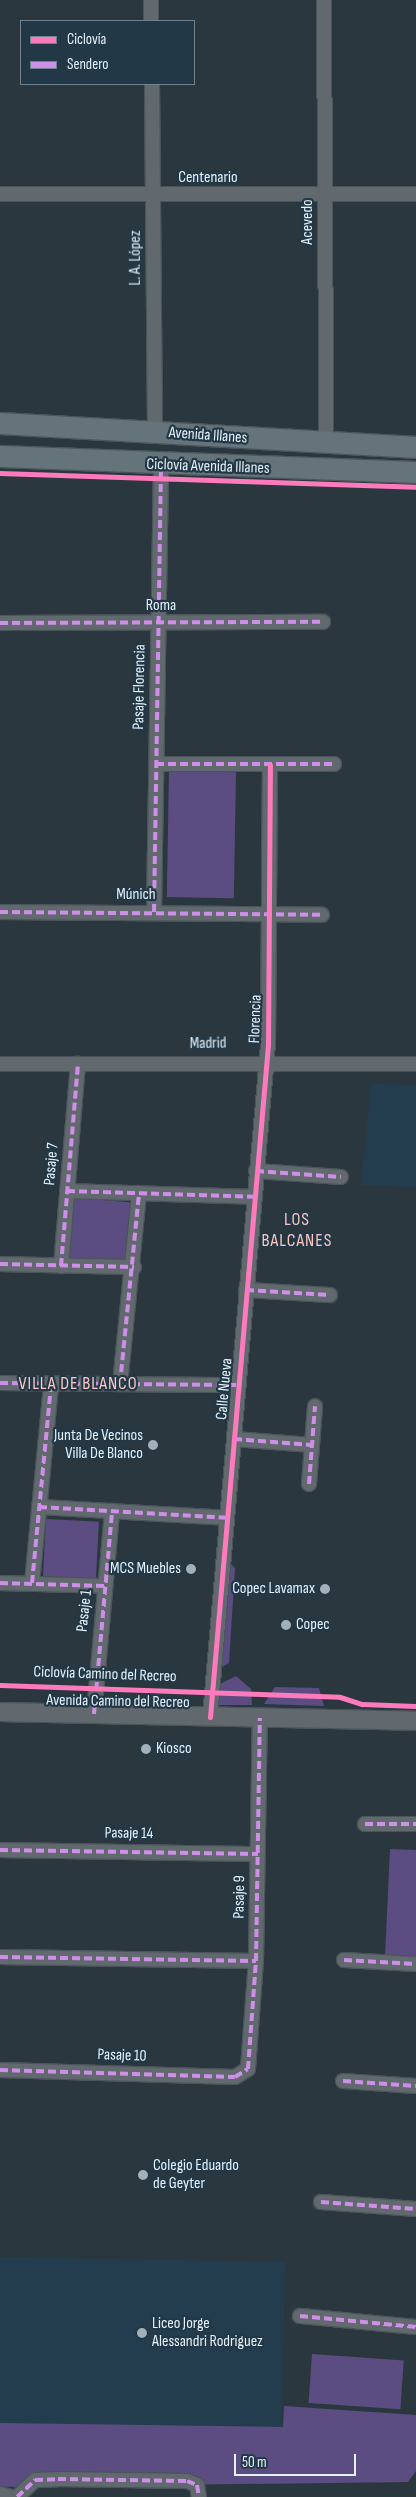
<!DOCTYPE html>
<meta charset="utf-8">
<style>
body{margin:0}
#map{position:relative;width:416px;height:2497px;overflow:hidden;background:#2b373e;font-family:"Sofia Sans Condensed",sans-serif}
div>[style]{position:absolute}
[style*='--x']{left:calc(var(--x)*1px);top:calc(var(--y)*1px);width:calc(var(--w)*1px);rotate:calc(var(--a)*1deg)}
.built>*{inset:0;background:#243d4e;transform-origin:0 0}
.green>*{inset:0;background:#5b4d81;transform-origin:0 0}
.roads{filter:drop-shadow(1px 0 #4a555b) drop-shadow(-1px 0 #4a555b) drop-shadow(0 1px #4a555b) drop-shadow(0 -1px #4a555b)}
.minor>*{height:14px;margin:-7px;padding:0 7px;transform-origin:7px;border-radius:7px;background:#61696e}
.tertiary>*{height:18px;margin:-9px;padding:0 9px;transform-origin:9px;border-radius:9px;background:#61696e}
.primary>*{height:21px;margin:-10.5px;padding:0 10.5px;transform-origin:10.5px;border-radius:10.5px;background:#65747a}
.quiet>*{height:4px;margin-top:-2px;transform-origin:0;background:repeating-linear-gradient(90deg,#ce8fe9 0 8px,transparent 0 12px)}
.cycleway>*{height:5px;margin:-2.5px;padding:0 2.5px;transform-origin:2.5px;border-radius:2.5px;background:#fd7abc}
.dots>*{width:14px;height:14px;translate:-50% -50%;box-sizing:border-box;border:2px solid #233846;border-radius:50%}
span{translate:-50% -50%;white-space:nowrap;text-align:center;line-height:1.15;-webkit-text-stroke:4.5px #233846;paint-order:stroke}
.street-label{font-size:16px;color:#e4f1fa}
.poi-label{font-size:16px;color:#e4f1fa}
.right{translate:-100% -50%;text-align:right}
.left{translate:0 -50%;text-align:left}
.neighbourhood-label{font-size:18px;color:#fbc7c0;letter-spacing:1px}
.legend{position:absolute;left:20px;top:20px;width:175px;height:65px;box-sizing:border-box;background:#233846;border:1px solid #70828e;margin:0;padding:6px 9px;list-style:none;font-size:15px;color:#e4f1fa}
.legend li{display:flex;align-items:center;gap:10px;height:25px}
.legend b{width:25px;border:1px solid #70828e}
.scale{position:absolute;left:234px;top:2454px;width:122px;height:22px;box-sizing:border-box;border:2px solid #e4f1fa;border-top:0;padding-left:6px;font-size:15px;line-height:18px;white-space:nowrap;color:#e4f1fa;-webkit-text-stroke:4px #233846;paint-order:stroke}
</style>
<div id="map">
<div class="built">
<i style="clip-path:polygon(371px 1084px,416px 1085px,416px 1187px,361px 1185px)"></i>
<i style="left:0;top:2257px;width:285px;height:166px;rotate:1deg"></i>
</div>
<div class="green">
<i style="left:169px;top:771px;width:67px;height:126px;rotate:1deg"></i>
<i style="left:70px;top:1197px;width:62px;height:62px;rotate:5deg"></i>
<i style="left:46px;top:1519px;width:53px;height:57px;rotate:3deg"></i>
<i style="clip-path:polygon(226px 1559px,235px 1568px,229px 1663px,217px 1670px)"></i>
<i style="clip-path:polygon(236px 1676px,251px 1689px,252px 1705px,213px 1705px,214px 1687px)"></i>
<i style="clip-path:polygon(275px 1687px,319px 1688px,324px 1706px,264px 1704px)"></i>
<i style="clip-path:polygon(390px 1849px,416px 1850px,416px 1958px,385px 1957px)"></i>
<i style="left:312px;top:2354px;width:92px;height:49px;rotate:4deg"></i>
<i style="clip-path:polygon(284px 2406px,416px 2415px,416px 2471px,408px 2482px,0 2487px,0 2423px,283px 2427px)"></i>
</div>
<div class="roads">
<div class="minor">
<i style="--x:151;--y:0;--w:21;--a:90"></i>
<i style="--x:324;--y:0;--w:444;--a:89.7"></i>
<i style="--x:152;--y:84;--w:348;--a:89.5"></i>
<i style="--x:0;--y:194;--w:416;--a:0"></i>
<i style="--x:0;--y:623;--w:323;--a:-0.2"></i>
<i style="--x:156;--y:764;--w:178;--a:0"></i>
<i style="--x:0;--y:912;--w:322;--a:0.5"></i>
<i style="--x:154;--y:912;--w:449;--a:-89.1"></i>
<i style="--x:0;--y:1064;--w:416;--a:0"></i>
<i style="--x:256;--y:1171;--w:85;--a:4"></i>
<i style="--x:67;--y:1191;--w:187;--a:1.8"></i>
<i style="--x:0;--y:1264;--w:134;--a:1.3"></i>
<i style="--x:61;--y:1266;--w:203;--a:-85.2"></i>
<i style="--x:246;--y:1290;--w:84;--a:3.4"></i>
<i style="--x:0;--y:1383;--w:237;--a:0.5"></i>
<i style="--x:120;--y:1384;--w:192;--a:-84.3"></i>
<i style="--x:234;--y:1439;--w:78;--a:4.4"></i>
<i style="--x:309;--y:1484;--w:78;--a:-85.6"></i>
<i style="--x:39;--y:1507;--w:188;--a:3.3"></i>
<i style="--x:0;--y:1583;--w:105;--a:1.6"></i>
<i style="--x:32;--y:1583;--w:200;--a:-84.5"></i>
<i style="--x:94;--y:1714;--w:204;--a:-84.9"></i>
<i style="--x:210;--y:1717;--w:675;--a:-85.07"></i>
<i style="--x:268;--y:1044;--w:279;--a:-89.6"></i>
<i style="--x:365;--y:1824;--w:51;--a:0"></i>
<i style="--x:0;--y:1850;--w:258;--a:0.9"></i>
<i style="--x:0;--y:1957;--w:256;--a:0.9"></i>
<i style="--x:344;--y:1960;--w:72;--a:3.2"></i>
<i style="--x:0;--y:2070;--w:235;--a:1.7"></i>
<i style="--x:235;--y:2077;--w:15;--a:-32"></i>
<i style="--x:248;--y:2069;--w:108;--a:-85.8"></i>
<i style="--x:256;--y:1961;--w:243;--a:-89.1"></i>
<i style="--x:343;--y:2081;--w:73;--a:3.9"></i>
<i style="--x:321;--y:2202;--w:95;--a:4.2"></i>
<i style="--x:300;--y:2316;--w:117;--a:5.4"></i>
<i style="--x:0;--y:2494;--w:11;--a:15"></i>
<i style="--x:17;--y:2497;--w:25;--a:-43"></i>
<i style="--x:35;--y:2480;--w:23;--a:-2"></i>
<i style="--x:58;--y:2479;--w:129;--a:0.9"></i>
<i style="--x:187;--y:2481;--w:11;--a:22"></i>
<i style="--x:197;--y:2485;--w:12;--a:81"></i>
</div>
<div class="tertiary">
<i style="--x:0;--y:1712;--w:416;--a:1.2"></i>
</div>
<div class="primary">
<i style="--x:0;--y:423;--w:417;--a:3.3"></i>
<i style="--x:0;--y:456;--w:416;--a:2.2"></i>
</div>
</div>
<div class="quiet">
<i style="--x:0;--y:623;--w:323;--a:-0.2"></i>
<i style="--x:156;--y:764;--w:178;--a:0"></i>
<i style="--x:0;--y:912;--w:322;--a:0.5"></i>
<i style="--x:154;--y:912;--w:449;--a:-89.1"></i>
<i style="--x:256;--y:1171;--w:85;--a:4"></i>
<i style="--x:67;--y:1191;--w:187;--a:1.8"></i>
<i style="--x:0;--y:1264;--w:134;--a:1.3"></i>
<i style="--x:61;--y:1266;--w:203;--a:-85.2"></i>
<i style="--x:246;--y:1290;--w:84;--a:3.4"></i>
<i style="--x:0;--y:1383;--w:237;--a:0.5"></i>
<i style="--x:120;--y:1384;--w:192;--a:-84.3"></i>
<i style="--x:234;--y:1439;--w:78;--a:4.4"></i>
<i style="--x:309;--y:1484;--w:78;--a:-85.6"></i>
<i style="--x:39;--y:1507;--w:188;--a:3.3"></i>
<i style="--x:0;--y:1583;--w:105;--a:1.6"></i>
<i style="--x:32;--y:1583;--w:200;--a:-84.5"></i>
<i style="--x:94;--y:1714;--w:204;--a:-84.9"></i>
<i style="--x:365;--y:1824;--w:51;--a:0"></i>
<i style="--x:0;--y:1850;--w:258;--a:0.9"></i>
<i style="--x:0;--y:1957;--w:256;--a:0.9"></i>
<i style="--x:344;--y:1960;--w:72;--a:3.2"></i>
<i style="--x:0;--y:2070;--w:235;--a:1.7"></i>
<i style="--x:235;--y:2077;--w:15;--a:-32"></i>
<i style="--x:248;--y:2069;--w:108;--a:-85.8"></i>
<i style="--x:256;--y:1961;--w:243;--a:-89.1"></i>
<i style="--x:343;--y:2081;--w:73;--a:3.9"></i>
<i style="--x:321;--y:2202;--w:95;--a:4.2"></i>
<i style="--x:300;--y:2316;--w:117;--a:5.4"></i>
<i style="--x:17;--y:2497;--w:25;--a:-43"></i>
<i style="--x:35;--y:2480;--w:23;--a:-2"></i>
<i style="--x:58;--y:2479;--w:129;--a:0.9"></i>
<i style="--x:187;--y:2481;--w:11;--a:22"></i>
<i style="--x:197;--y:2485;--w:12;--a:81"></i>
</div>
<div class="cycleway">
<i style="--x:0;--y:473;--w:416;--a:1.9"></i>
<i style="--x:0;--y:1685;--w:340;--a:2"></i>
<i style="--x:340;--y:1697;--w:23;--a:18"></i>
<i style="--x:362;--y:1704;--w:54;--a:2.1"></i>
<i style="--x:210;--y:1717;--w:675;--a:-85.07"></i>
<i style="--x:268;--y:1044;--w:279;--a:-89.6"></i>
</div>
<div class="dots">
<i style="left:153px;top:1445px;background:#a3b0b8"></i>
<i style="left:191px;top:1569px;background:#a3b0b8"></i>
<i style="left:325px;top:1589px;background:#a3b0b8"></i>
<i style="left:286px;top:1625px;background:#a3b0b8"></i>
<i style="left:146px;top:1749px;background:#a3b0b8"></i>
<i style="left:143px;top:2175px;background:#a3b0b8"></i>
<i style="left:142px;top:2333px;background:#a3b0b8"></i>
</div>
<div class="street-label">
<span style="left:208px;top:178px">Centenario</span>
<span style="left:308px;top:222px;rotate:-90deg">Acevedo</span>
<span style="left:136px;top:258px;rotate:-90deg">L. A. López</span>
<span style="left:208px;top:436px;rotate:4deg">Avenida Illanes</span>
<span style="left:208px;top:467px;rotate:2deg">Ciclovía Avenida Illanes</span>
<span style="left:161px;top:606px">Roma</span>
<span style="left:140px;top:687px;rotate:-89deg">Pasaje Florencia</span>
<span style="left:136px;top:895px">Múnich</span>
<span style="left:256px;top:1019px;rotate:-88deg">Florencia</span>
<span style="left:208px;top:1044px;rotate:-1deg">Madrid</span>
<span style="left:52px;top:1164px;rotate:-85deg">Pasaje 7</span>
<span style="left:225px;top:1389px;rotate:-85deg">Calle Nueva</span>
<span style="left:85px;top:1611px;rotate:-84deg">Pasaje 1</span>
<span style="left:105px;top:1675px;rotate:2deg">Ciclovía Camino del Recreo</span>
<span style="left:118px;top:1702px;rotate:1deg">Avenida Camino del Recreo</span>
<span style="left:129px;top:1834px;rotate:1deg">Pasaje 14</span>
<span style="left:240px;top:1897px;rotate:-89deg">Pasaje 9</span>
<span style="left:122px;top:2056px;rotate:2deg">Pasaje 10</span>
</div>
<div class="poi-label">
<span class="right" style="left:143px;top:1445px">Junta De Vecinos<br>Villa De Blanco</span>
<span class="right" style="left:181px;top:1569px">MCS Muebles</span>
<span class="right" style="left:315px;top:1589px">Copec Lavamax</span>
<span class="left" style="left:296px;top:1625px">Copec</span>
<span class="left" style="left:156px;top:1749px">Kiosco</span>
<span class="left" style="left:153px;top:2175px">Colegio Eduardo<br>de Geyter</span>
<span class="left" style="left:152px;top:2333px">Liceo Jorge<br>Alessandri Rodriguez</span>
</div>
<div class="neighbourhood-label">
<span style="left:297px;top:1231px">LOS<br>BALCANES</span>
<span style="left:78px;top:1384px">VILLA DE BLANCO</span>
</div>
<ul class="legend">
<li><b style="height:6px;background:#fd7abc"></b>Ciclovía</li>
<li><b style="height:6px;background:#ce8fe9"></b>Sendero</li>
</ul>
<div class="scale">50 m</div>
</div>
